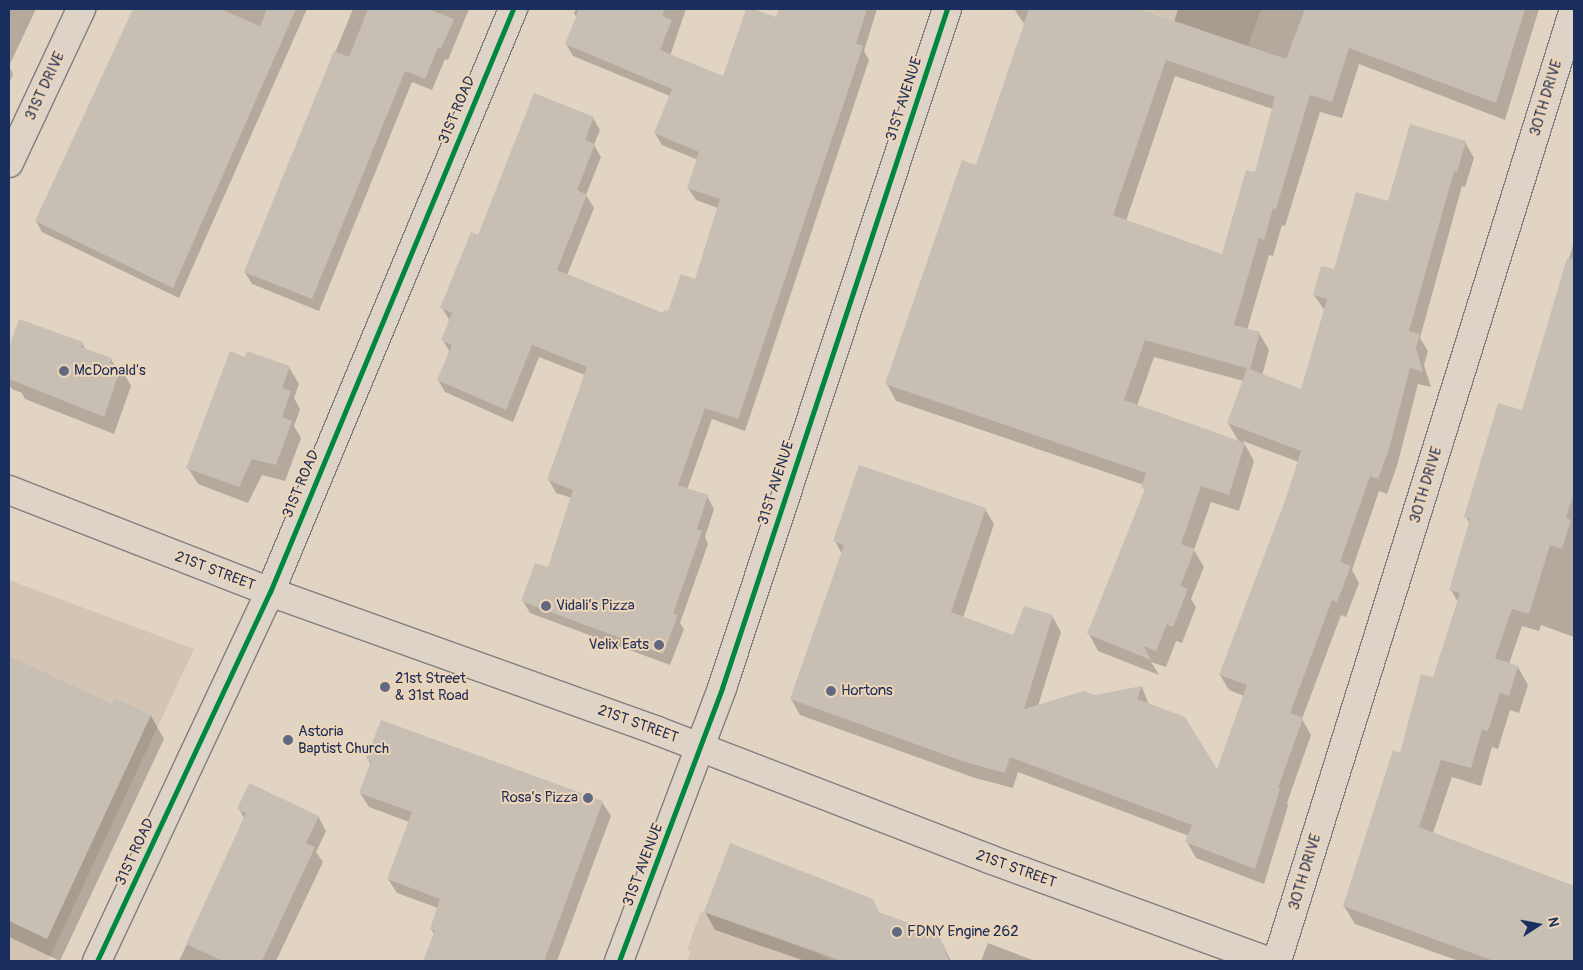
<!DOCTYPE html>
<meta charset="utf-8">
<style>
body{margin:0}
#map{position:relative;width:1583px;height:970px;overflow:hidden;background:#e1d4c3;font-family:Pangolin,sans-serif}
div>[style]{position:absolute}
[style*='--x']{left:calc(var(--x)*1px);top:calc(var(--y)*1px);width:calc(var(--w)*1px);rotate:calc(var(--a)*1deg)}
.built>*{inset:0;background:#d3c4b3}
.shadow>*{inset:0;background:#0003}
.building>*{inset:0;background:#c7bfb4}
.roads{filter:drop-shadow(1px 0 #807e7f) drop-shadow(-1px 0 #807e7f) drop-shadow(0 1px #807e7f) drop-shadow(0 -1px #807e7f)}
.street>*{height:28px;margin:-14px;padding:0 14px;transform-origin:14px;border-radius:14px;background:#ddd3c7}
.primary>*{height:28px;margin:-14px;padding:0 14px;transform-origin:14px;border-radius:14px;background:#ddd3c7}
.cycleway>*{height:5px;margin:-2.5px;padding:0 2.5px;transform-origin:2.5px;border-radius:2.5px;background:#00873e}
.dots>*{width:14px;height:14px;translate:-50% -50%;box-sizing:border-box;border:2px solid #eed5b6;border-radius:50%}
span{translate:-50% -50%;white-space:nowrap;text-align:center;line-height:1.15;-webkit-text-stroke:4px #eed5b6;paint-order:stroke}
.street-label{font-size:15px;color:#1b2f5e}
.poi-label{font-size:15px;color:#1b2f5e}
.left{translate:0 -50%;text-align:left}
.right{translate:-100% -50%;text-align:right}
.frame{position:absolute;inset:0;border:10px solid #1b2f5e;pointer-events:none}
.north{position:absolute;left:1513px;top:900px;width:50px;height:50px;-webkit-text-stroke:4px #eed5b6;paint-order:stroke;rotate:79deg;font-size:14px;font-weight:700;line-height:20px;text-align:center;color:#1b2f5e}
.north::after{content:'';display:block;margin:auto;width:18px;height:22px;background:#1b2f5e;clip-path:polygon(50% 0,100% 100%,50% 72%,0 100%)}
</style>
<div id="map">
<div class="built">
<i style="clip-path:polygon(1140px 9px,1261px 9px,1248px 46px)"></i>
<i style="clip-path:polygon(9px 580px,194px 649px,48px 961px,9px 961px)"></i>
<i style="clip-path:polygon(704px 912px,817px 953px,833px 961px,687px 961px,691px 951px,687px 950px,700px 913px)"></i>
</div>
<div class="shadow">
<i style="clip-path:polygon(9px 9px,36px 9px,9px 66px,13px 74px,9px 84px)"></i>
<i style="clip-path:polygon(135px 9px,307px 9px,179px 298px,42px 232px,36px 221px)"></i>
<i style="clip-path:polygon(353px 9px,469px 9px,448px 60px,445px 59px,432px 90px,412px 82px,319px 311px,252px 284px,245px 272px)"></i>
<i style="clip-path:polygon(576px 9px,686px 9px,670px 56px,724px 78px,747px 9px,777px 18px,780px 9px,877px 9px,864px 51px,869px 60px,745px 431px,712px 419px,687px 490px,707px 496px,714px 509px,705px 537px,708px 544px,680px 623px,684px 629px,670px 665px,530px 613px,523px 601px,549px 569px,572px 498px,556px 493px,549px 480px,585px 375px,539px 357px,513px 422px,445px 392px,438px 380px,450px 353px,443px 340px,450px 321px,442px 308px,478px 237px,593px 118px,600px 130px,594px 145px,601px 157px,586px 195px,594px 208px,567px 275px,664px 314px,669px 313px,696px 280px,718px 208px,696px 200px,688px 188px,698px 160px,662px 145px,655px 133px,670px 96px,573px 56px,566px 44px,577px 18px,574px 13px)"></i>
<i style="clip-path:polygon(evenodd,1014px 9px,1136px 9px,1174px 22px,1178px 9px,1539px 9px,1505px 120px,1359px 64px,1342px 118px,1320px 112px,1285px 226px,1282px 225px,1273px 256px,1269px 255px,1247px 330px,1259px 333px,1269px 350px,1262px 376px,1302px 391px,1325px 311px,1314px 295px,1389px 203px,1465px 142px,1474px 158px,1465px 187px,1462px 186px,1420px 338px,1428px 351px,1424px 365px,1431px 387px,1418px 384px,1397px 466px,1387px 494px,1379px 491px,1352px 570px,1359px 583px,1346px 617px,1341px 615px,1302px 719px,1311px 735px,1287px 803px,1288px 806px,1264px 884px,1196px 858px,1187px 842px,1189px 836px,1018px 772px,1013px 788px,975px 778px,800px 715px,791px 699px,842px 554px,835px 541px,985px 509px,994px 524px,963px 618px,1014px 637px,1052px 616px,1061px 632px,1038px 706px,1142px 687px,1149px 705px,1217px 772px,1244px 696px,1229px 690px,1220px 675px,1288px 498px,1299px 462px,1243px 441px,1254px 461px,1239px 511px,1211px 502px,1194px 550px,1204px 567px,1191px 599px,1196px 607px,1182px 643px,1176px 641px,1166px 667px,1151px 662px,1159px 675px,1098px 651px,1089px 634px,1145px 491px,1144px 485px,896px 401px,887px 384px,977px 167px,1025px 25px,1014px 9px,1175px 76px,1273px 109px,1255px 174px,1222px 256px,1126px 221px,1175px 76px,1014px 9px,1154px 357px,1244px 381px,1228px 423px,1239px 442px,1137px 406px,1154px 357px)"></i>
<i style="clip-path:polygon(1574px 242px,1574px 637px,1541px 625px,1539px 631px,1522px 626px,1509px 664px,1518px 667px,1528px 685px,1519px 713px,1510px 710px,1498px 749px,1492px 747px,1481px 786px,1452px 777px,1433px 833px,1574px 886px,1574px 961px,1459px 961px,1355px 924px,1344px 906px,1401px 755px,1433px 679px,1458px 602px,1451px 590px,1470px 524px,1466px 517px,1522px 412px)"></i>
<i style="clip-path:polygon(20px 321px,82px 343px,86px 350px,111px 359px,115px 366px,121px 368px,131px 386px,114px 434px,25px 399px,22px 393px,12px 389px,9px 384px,9px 351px)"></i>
<i style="clip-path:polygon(246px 358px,289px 367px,299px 384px,294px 398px,300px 409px,294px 426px,301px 438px,285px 481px,262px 475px,248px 503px,198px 484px,188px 468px)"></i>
<i style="clip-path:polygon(9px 657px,113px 706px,116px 700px,151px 716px,164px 739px,60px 961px,9px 937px)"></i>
<i style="clip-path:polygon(368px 759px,602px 802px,611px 816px,557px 961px,425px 961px,435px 935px,431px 929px,438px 908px,397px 893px,388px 879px,409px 822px,369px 807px,360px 793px,371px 765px)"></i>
<i style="clip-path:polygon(239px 809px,318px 816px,326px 831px,316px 852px,323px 862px,276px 961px,179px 961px,245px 820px)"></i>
<i style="clip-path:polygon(705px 912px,880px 914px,925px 931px,934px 927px,951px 961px,805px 961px,715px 930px)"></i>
<i style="clip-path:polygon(988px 943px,1035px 961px,981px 961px)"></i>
</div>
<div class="building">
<i style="clip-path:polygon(133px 9px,221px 9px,260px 26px,267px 9px,296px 9px,173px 288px,35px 221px)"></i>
<i style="clip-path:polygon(368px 9px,428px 9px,454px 19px,441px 49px,438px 47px,425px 79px,405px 71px,312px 299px,244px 272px,334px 51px,349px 57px)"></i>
<i style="clip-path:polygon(579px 9px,665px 9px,662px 16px,672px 20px,660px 50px,723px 76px,746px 9px,753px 9px,776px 17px,779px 9px,867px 9px,856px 44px,863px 46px,738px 419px,705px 408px,678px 485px,708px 495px,697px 529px,702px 531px,673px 614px,678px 615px,663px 654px,521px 601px,535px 563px,548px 567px,573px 490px,547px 480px,587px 367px,532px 345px,506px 410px,437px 380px,452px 345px,441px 340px,452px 313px,440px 308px,471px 232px,478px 235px,534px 93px,594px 117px,585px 140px,595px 144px,577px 190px,587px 195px,557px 270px,663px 313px,664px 310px,668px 311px,681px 274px,695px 279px,720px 199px,687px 188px,699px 152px,654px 133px,672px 89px,565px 44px)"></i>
<i style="clip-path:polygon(evenodd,1029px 9px,1139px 9px,1286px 59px,1305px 9px,1525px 9px,1496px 103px,1349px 48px,1332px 102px,1310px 95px,1276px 209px,1273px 208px,1264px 240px,1259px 238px,1234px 325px,1260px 332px,1250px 369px,1145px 340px,1124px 400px,1245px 443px,1229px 495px,1201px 486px,1181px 544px,1195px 549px,1180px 586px,1188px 589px,1173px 627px,1167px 624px,1156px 651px,1143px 646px,1151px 660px,1087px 634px,1145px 489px,1141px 488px,1146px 473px,885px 384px,962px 160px,976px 165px,1029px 9px,1166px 60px,1275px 97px,1255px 172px,1246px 170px,1222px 254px,1113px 215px,1166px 60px)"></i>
<i style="clip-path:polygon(1410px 124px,1466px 141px,1457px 172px,1454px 171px,1409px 331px,1420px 334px,1416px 348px,1423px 372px,1410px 368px,1389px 449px,1378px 479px,1370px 476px,1340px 562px,1351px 566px,1337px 602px,1332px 600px,1290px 713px,1303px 718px,1278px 788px,1280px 789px,1255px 869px,1185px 842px,1192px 825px,1010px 757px,1005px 773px,965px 762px,790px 699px,844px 545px,833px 541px,859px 465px,986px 508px,951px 612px,1013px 635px,1024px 606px,1053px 615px,1024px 709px,1084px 691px,1095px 695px,1142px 686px,1137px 699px,1185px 717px,1217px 769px,1247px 685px,1219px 675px,1286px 498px,1301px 451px,1227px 423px,1247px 368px,1301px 389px,1327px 299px,1313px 295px,1321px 266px,1334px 269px,1356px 192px,1388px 201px)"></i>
<i style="clip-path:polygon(1567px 258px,1574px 259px,1574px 492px,1566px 518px,1571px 520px,1562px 549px,1550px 545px,1529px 614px,1512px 609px,1495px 658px,1518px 666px,1509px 696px,1500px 693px,1488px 731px,1482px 730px,1471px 768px,1441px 760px,1419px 827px,1574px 886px,1574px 961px,1494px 961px,1343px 906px,1393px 750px,1400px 753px,1421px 674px,1433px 677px,1460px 593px,1449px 590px,1470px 519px,1464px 517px,1498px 403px,1522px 410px)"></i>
<i style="clip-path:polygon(19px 319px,83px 342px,81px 347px,112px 358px,110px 363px,121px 367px,104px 417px,9px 379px,9px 347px)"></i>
<i style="clip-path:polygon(230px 351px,245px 357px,247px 351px,290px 366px,282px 388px,291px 391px,282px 417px,292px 421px,276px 465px,252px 459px,239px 487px,186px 468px)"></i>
<i style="clip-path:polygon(9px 656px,112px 704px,115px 698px,151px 715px,47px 939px,9px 921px)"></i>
<i style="clip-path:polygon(381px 720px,603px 801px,544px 961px,423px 961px,435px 931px,430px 929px,440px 899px,387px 879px,412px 812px,359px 793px,371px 761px,366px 759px)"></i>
<i style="clip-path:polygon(249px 783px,319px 816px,306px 843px,315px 847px,262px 961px,223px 961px,186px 944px,246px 813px,237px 809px)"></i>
<i style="clip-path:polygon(730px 843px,873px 899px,879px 912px,925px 929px,935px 925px,949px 961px,842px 961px,704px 912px)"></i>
</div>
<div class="roads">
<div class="street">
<i style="--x:9;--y:163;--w:170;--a:-64.9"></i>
<i style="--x:97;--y:961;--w:408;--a:-64.9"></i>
<i style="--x:270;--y:592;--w:632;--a:-67.37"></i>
<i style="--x:619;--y:961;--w:292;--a:-69.3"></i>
<i style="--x:722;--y:688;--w:715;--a:-71.67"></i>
<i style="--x:1277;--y:961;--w:997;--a:-72.67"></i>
</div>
<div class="primary">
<i style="--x:9;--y:490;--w:280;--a:21.3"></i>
<i style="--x:270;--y:592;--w:412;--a:19.7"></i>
<i style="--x:658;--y:731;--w:355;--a:21.1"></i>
<i style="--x:989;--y:859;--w:296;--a:20.1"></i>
</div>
</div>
<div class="cycleway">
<i style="--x:97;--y:961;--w:408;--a:-64.9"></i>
<i style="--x:270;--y:592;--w:632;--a:-67.37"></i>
<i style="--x:619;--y:961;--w:292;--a:-69.3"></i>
<i style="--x:722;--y:688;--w:715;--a:-71.67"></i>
</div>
<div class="dots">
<i style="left:64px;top:371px;background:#606981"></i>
<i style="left:546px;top:606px;background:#606981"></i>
<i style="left:659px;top:645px;background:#606981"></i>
<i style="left:385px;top:687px;background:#606981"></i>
<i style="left:831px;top:691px;background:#606981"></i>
<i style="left:288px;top:740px;background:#606981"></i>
<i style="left:588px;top:798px;background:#606981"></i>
<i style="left:897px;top:932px;background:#606981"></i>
</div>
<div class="street-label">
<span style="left:45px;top:86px;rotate:-65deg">31ST DRIVE</span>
<span style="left:1546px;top:98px;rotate:-73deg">30TH DRIVE</span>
<span style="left:904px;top:99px;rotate:-72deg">31ST AVENUE</span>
<span style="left:457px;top:110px;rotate:-67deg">31ST ROAD</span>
<span style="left:776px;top:483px;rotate:-72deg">31ST AVENUE</span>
<span style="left:301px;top:484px;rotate:-67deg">31ST ROAD</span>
<span style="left:1426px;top:485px;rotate:-73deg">30TH DRIVE</span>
<span style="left:215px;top:571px;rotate:21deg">21ST STREET</span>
<span style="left:638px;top:724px;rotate:20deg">21ST STREET</span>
<span style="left:135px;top:852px;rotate:-65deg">31ST ROAD</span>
<span style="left:643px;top:865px;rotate:-69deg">31ST AVENUE</span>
<span style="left:1016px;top:869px;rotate:20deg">21ST STREET</span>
<span style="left:1305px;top:872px;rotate:-73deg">30TH DRIVE</span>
</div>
<div class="poi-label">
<span class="left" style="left:74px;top:371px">McDonald's</span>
<span class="left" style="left:556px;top:606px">Vidali’s Pizza</span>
<span class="right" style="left:649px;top:645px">Velix Eats</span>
<span class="left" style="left:395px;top:687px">21st Street<br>&amp; 31st Road</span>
<span class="left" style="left:841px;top:691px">Hortons</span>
<span class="left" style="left:298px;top:740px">Astoria<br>Baptist Church</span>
<span class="right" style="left:578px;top:798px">Rosa’s Pizza</span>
<span class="left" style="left:907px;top:932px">FDNY Engine 262</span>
</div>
<div class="frame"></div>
<div class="north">N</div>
</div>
